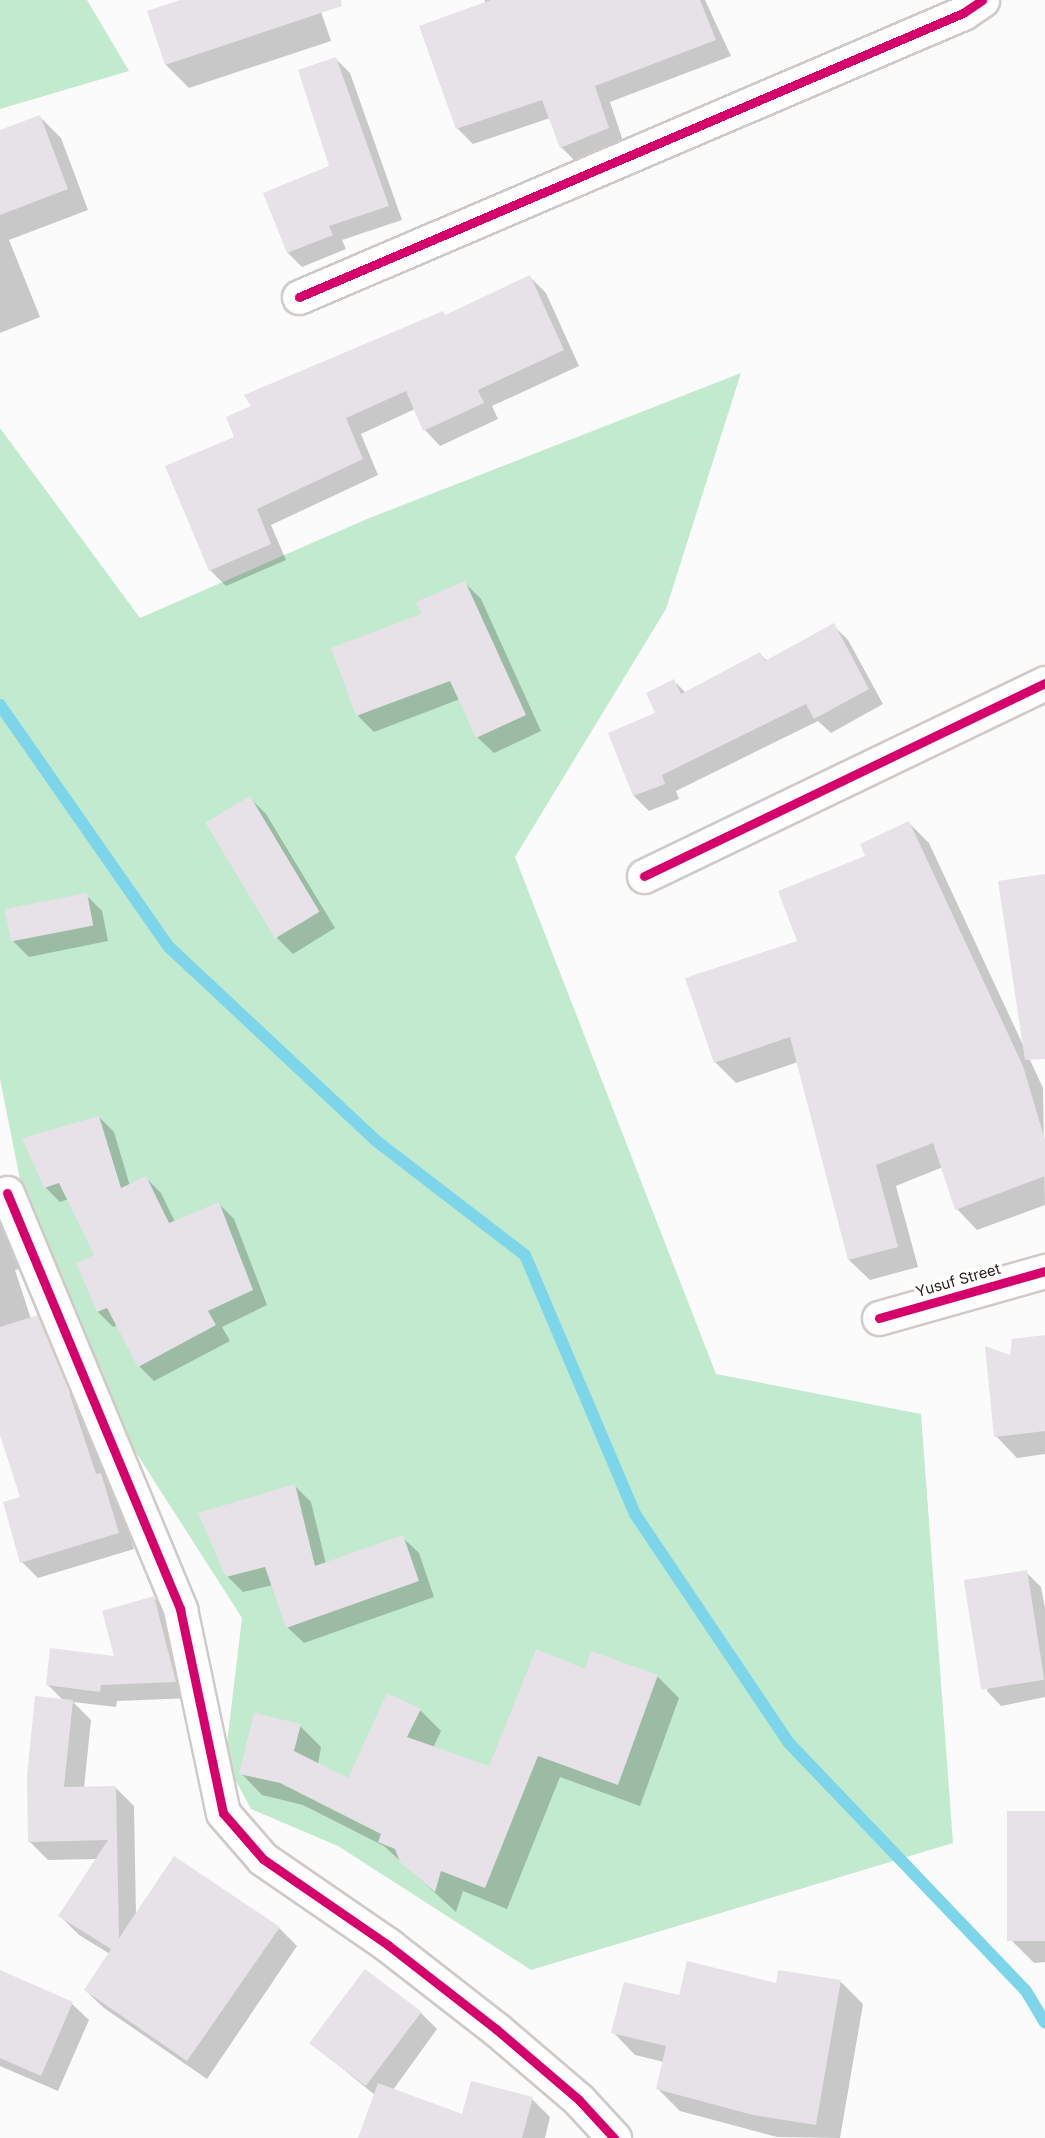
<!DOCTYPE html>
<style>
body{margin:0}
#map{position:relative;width:1045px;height:2138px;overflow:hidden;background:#fbfbfb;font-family:Inter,sans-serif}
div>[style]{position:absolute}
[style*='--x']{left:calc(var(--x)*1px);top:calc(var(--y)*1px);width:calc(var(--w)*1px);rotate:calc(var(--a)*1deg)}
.green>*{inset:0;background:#c2eacf}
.shadow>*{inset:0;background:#0003}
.stream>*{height:12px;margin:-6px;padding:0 6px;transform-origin:6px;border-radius:6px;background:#7cd5e8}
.building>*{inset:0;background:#e6e2e7;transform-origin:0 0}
.roads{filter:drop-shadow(2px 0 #d0cac6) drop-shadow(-2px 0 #d0cac6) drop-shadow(0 2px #d0cac6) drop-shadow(0 -2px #d0cac6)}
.minor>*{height:33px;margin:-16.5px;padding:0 16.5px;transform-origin:16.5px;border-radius:16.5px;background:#fefefe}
.cycleway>*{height:9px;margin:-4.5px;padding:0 4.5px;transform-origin:4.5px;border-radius:4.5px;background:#d6006c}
span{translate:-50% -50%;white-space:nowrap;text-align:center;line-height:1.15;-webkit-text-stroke:6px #fff;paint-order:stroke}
.street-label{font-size:15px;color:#2b1e18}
</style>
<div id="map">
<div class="green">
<i style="clip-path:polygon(0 0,87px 0,129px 71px,0 109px)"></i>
<i style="clip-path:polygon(741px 373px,666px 609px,515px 857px,716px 1374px,921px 1414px,953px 1843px,531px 1970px,338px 1846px,251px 1809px,225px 1760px,242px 1618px,110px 1412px,32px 1240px,0 1079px,0 428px,140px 618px,367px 519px)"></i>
</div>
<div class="shadow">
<i style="clip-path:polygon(185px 0,317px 0,331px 41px,189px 88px,166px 65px)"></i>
<i style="clip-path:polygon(485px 0,705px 0,731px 56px,610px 102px,624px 144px,577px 163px,561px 147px,550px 118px,473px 144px,457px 128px)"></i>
<i style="clip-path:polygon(336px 59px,350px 73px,402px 220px,342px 240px,346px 249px,302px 267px,288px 253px,331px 167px)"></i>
<i style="clip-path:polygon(40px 117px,61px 138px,88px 210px,9px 240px,40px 317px,0 333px,0 132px)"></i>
<i style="clip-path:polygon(530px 277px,546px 293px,579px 366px,492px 406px,498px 419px,440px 446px,425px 430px,415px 409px,361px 434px,378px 475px,271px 525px,286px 560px,226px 586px,210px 570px,236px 438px,443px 313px,446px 316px)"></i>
<i style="clip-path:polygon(465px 583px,481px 599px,541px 731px,494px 753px,477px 737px,460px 699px,374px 732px,358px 716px,333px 648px,423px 615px)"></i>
<i style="clip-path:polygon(833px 625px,848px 640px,883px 704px,831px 733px,818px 721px,676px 791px,679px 799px,649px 811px,634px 796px,657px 714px,674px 681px,686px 693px,760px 654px,768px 662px)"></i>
<i style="clip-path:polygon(250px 798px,266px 814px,335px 928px,293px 954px,277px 938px)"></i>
<i style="clip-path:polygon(908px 822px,929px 843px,1043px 1088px,1045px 1205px,977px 1230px,957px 1209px,943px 1167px,896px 1186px,918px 1267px,870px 1280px,849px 1260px,798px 1062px,736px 1083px,715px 1062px,799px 942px,867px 857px)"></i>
<i style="clip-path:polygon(86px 895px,102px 911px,108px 941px,29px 957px,13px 941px)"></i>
<i style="clip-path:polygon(99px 1117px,114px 1132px,130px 1186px,146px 1178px,161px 1193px,175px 1222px,219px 1204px,234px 1219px,267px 1305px,222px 1327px,230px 1341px,154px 1381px,139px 1366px,118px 1325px,113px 1327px,98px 1312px,96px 1256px,69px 1199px,60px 1202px,45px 1187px)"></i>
<i style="clip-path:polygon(evenodd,0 1190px,20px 1269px,15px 1270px,31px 1319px,37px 1317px,53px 1333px,109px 1483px,116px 1490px,134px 1549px,38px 1578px,22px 1562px,22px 1498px,0 1430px,0 1190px,43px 1333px,47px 1333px,71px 1392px,68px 1394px,43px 1333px)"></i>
<i style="clip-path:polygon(1045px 1340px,1045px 1454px,1017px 1458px,996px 1436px,1011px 1357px)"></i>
<i style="clip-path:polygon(295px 1486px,311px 1502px,326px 1564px,402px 1537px,419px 1553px,434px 1597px,304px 1643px,287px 1627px,273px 1585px,243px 1592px,227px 1576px)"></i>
<i style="clip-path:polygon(1026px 1572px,1041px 1587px,1045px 1608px,1045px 1697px,1001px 1706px,987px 1691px)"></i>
<i style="clip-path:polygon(154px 1598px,170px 1614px,192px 1698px,117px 1701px,116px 1707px,73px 1702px,91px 1720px,84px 1788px,116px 1788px,134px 1806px,136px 1915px,279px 1928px,297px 1946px,207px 2079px,104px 2008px,85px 1990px,110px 1954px,79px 1935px,60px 1916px,97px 1859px,48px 1860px,29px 1841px,63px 1700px,48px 1685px,116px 1657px)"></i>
<i style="clip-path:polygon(586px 1671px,657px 1676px,679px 1698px,640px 1806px,560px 1777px,507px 1909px,463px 1891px,456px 1912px,384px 1846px,303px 1805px,262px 1795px,241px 1773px,300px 1726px,321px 1747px,318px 1764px,349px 1780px,420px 1710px,441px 1731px,433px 1748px,489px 1768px)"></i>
<i style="clip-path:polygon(1045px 1812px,1045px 1962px,1034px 1963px,1013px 1942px)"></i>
<i style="clip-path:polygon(8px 1975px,72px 2004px,89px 2020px,58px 2091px,0 2066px,0 1993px)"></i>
<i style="clip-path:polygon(841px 1982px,863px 2004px,840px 2138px,777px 2137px,680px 2111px,657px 2088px,664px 2062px,635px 2055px,613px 2032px,680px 1997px,777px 1985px)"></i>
<i style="clip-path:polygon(421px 2013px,437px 2029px,393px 2090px,463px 2116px,532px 2099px,550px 2117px,545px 2138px,359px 2138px,375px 2095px,312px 2044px)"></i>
</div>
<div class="stream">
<i style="--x:0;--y:705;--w:295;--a:55.1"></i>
<i style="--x:169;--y:947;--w:282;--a:43.1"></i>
<i style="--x:375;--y:1140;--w:189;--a:37.5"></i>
<i style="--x:525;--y:1255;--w:281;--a:67"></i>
<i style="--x:635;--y:1514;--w:275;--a:56.1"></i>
<i style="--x:788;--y:1742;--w:344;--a:46.3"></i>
<i style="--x:1026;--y:1991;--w:37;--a:59"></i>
</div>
<div class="building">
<i style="clip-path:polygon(180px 0,341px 0,342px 6px,165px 65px,147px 11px)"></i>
<i style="clip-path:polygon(491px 0,700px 0,716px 40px,595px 86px,609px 128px,560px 148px,542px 100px,456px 129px,419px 26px)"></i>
<i style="clip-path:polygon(336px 57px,389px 206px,329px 226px,333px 235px,287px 253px,263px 193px,329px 166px,298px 70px)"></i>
<i style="clip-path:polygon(40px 115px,68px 189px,0 215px,0 130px)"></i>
<i style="clip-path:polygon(530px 275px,564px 350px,478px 390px,484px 403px,423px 431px,406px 391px,346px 418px,363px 459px,257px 509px,271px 544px,209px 571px,165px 466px,234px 437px,226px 417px,251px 406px,244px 395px,443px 311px,445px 315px)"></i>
<i style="clip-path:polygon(465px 581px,526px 715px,476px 738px,450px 681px,356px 716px,331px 648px,421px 614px,416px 602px)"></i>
<i style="clip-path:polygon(834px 623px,869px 689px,814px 719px,806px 704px,662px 775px,665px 784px,633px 796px,608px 733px,655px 713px,646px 693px,674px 679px,681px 694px,760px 652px,765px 661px)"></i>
<i style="left:250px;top:796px;width:135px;height:52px;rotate:59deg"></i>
<i style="clip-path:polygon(909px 821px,1023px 1066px,1045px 1140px,1045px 1176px,955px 1210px,933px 1143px,876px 1165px,898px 1247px,848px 1260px,790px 1037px,714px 1063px,685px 978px,797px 941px,778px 891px,865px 856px,860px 844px)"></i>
<i style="clip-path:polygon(1045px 874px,1045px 1059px,1025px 1060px,998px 881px)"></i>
<i style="left:87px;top:893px;width:33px;height:84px;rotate:79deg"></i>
<i style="clip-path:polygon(99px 1116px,121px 1188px,146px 1176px,169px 1223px,219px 1202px,253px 1290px,208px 1311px,216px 1325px,138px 1367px,107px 1308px,97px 1312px,76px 1263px,94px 1255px,59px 1183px,44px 1188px,22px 1138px)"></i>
<i style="clip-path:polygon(38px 1315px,67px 1386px,96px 1474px,101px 1473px,119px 1533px,20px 1563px,3px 1502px,20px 1497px,0 1435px,0 1327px)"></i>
<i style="clip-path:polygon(1045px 1335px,1045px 1431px,994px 1437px,985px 1346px,1010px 1355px,1012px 1339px)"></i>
<i style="clip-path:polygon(295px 1484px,315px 1566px,403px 1535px,419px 1581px,286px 1628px,265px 1567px,226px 1577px,198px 1513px)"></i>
<i style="left:1027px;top:1570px;width:111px;height:64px;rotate:81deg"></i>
<i style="clip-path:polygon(154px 1596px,176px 1682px,101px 1685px,100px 1692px,46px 1685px,50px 1648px,114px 1656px,102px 1611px)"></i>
<i style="clip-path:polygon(536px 1649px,585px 1669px,591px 1651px,658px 1675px,618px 1785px,538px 1756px,485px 1888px,441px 1871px,435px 1892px,400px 1862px,395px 1849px,378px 1842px,381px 1834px,280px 1783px,239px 1774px,254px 1713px,301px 1724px,294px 1751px,348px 1778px,387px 1693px,421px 1709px,407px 1737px,489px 1766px)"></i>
<i style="clip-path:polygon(35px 1696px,73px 1700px,64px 1787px,116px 1786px,119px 1938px,174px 1856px,280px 1927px,187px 2061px,84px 1990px,111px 1949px,58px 1916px,108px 1840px,28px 1842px,27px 1776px)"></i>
<i style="left:1045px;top:1811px;width:130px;height:38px;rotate:90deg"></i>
<i style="clip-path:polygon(687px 1961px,776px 1983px,778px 1970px,841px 1980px,816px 2125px,753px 2115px,656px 2089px,666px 2046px,611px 2033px,624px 1982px,679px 1995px)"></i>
<i style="left:365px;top:1969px;width:71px;height:93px;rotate:37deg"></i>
<i style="clip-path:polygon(0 1970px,73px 2002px,41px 2076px,0 2058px)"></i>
<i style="clip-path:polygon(471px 2081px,533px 2097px,522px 2138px,358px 2138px,378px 2083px,462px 2114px)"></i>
</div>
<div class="roads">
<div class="minor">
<i style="--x:299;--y:297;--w:722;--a:-23.16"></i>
<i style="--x:963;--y:13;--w:23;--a:-34"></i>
<i style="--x:644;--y:876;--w:445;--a:-25.7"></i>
<i style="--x:7;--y:1193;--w:451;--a:67.4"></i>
<i style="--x:180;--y:1609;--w:208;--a:78.1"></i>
<i style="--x:223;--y:1813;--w:61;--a:49"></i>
<i style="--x:263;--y:1859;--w:152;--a:34.5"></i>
<i style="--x:388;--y:1945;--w:137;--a:37.9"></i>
<i style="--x:496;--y:2029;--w:109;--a:40.5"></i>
<i style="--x:579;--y:2100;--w:52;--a:47.4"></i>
<i style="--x:879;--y:1318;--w:173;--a:-15.8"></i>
</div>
</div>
<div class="cycleway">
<i style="--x:299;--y:297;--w:722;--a:-23.16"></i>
<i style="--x:963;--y:13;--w:23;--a:-34"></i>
<i style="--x:644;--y:876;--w:445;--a:-25.7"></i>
<i style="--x:7;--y:1193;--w:451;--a:67.4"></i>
<i style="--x:180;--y:1609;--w:208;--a:78.1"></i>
<i style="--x:223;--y:1813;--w:61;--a:49"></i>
<i style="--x:263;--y:1859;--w:152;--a:34.5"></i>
<i style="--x:388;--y:1945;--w:137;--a:37.9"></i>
<i style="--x:496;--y:2029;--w:109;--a:40.5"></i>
<i style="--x:579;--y:2100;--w:52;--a:47.4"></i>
<i style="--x:879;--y:1318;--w:173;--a:-15.8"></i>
</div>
<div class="street-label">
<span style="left:958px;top:1280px;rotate:-16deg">Yusuf Street</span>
</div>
</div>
